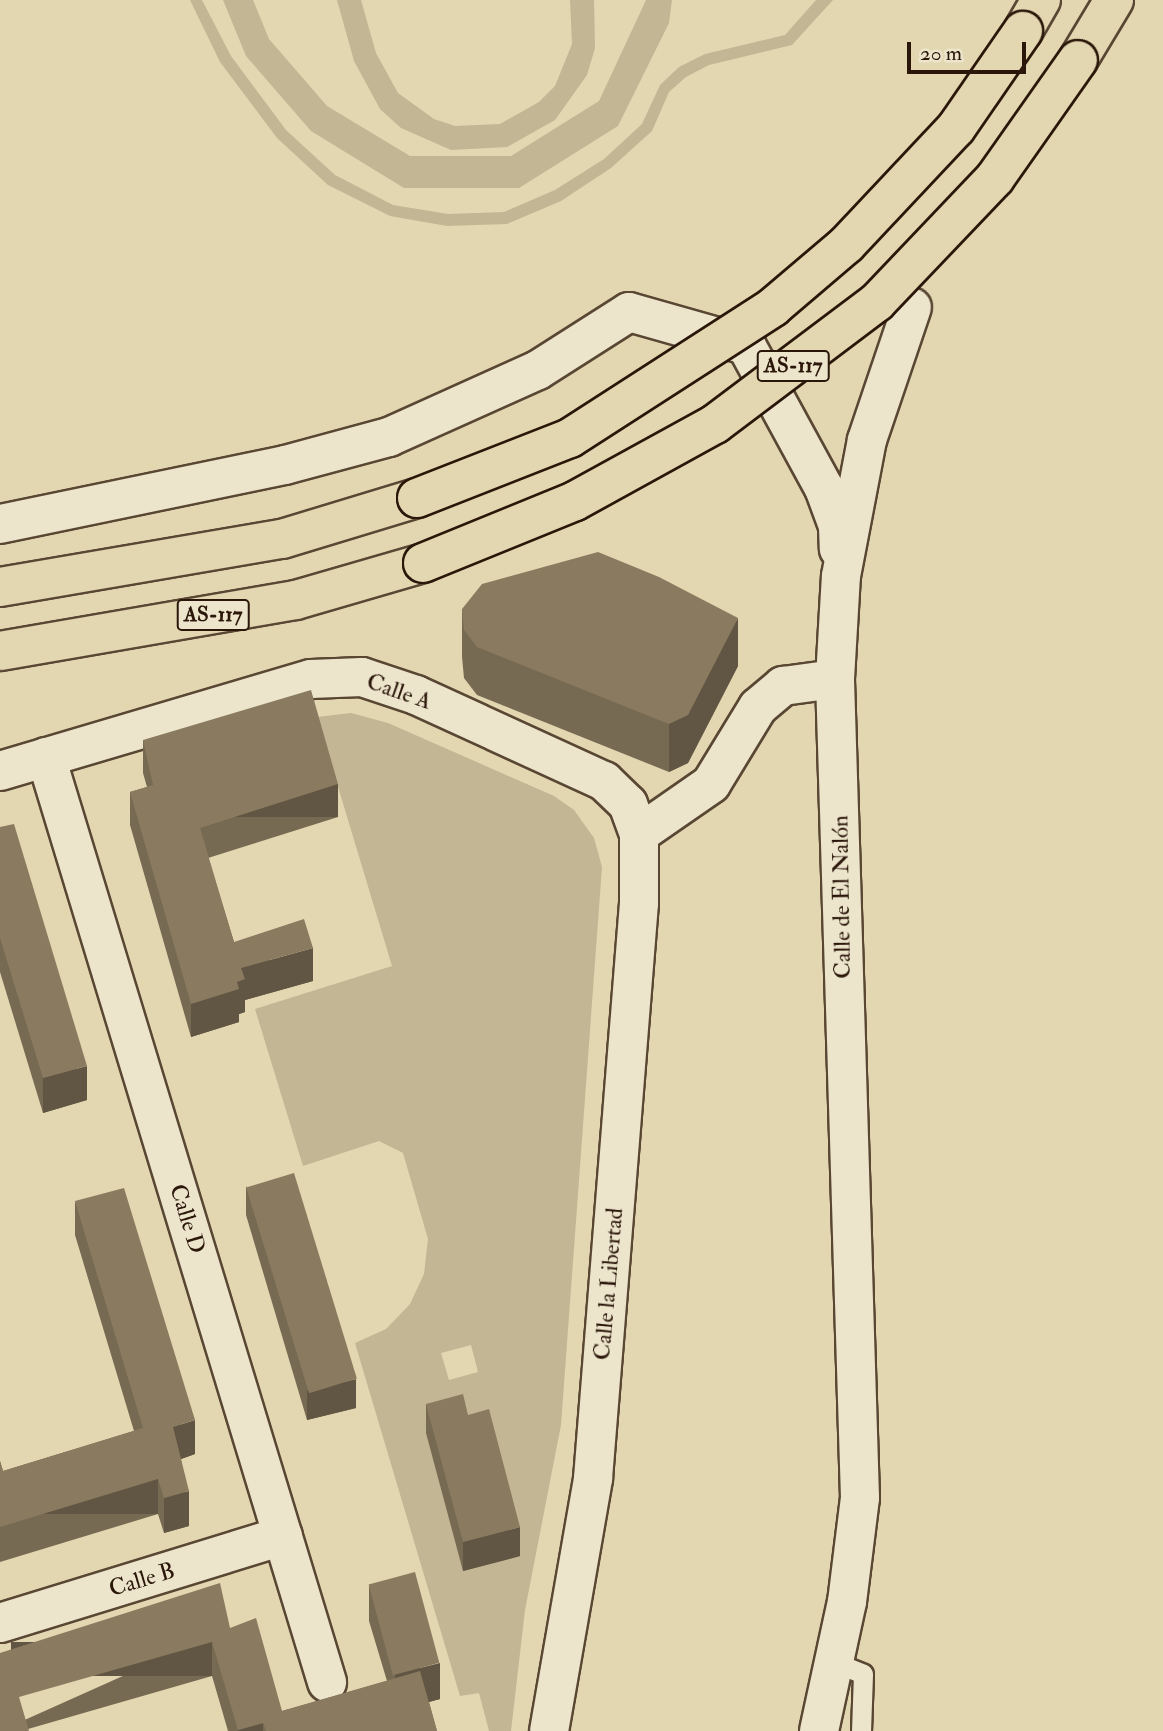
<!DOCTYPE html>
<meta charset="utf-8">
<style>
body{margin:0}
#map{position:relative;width:1163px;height:1731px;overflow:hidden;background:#e2d7b0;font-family:"IM FELL Double Pica",serif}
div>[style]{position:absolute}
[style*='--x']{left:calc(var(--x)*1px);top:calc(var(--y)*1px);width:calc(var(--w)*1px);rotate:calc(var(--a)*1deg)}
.green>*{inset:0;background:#c3b694}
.roads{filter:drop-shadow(2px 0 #594734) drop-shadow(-2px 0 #594734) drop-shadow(0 2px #594734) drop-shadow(0 -2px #594734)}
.lane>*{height:19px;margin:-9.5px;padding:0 9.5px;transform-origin:9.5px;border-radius:9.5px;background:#ece5cc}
.street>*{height:38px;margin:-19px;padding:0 19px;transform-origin:19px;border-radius:19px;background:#ece5cc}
.highway>*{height:38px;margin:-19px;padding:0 19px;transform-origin:19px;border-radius:19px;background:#e2d7b0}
.bridges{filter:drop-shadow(2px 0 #2b170a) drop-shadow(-2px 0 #2b170a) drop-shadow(0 2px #2b170a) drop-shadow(0 -2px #2b170a)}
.highway-bridge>*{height:38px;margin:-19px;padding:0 19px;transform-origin:19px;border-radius:19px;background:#e2d7b0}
.wall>*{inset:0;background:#776a53}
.shaded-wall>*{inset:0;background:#615643;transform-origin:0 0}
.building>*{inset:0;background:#8a7b60;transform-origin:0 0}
span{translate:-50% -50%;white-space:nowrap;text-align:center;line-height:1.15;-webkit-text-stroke:6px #ece5cc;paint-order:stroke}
.shield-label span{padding:2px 5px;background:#ece5cc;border:2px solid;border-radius:5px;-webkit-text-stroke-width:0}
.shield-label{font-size:21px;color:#2b170a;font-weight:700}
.street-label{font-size:23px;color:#2b170a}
.scale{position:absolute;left:907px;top:42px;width:119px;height:32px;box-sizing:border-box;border:4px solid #2b170a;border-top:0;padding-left:9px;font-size:21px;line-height:24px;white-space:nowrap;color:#2b170a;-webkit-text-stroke:5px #ece5cc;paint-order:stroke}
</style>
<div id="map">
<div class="green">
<i style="clip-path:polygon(190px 0,202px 0,231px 56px,286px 130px,335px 175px,393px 205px,448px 214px,504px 212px,555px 190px,604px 159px,642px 124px,660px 85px,679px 67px,705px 54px,785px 35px,816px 0,833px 0,792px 45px,709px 65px,686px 77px,669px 92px,652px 131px,611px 168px,561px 201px,507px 224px,447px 226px,390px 216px,328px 185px,277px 138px,220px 62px)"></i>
<i style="clip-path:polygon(223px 0,253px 0,269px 39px,327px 106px,410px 156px,511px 156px,599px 101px,646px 0,672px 0,669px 23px,618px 126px,519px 188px,404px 188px,311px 131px,246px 56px)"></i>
<i style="clip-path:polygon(337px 0,361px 0,376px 53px,398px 93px,434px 119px,455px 126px,500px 124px,539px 102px,555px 86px,572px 44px,570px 0,594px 0,595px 48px,587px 75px,555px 120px,507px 147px,451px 150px,401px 128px,380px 109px,354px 61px)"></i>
<i style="clip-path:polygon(evenodd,351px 713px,388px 723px,554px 796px,574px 810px,594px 838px,602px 867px,561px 1425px,525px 1610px,511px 1731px,489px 1731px,479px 1693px,460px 1696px,355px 1343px,386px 1329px,410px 1304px,424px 1274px,428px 1239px,403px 1153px,379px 1141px,303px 1166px,255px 1009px,392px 966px,317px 717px,351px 713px,471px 1345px,478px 1372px,449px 1380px,441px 1353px,471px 1345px)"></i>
</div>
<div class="roads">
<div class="lane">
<i style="--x:834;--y:1662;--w:31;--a:22"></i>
<i style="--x:863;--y:1674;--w:57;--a:92"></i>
</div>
<div class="street">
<i style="--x:0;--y:524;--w:291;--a:-11.7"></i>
<i style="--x:285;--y:465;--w:108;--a:-15.1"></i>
<i style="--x:389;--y:437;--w:163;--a:-24.2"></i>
<i style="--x:538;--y:370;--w:108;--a:-32.5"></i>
<i style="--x:629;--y:312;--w:122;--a:15.8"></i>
<i style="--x:746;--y:345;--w:163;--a:61.4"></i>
<i style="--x:824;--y:488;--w:40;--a:69.8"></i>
<i style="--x:838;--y:526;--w:23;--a:88"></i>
<i style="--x:46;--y:757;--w:967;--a:73.1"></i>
<i style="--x:0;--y:771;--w:324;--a:-16.5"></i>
<i style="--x:311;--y:679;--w:51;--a:-2.2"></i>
<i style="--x:362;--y:677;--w:57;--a:18.4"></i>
<i style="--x:416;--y:695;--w:207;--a:24.6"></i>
<i style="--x:604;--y:781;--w:33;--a:44"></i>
<i style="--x:628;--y:804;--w:32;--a:70"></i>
<i style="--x:639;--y:834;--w:69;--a:90"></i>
<i style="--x:639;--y:903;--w:578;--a:94.57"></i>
<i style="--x:593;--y:1479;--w:256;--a:99.9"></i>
<i style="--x:639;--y:834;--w:88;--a:-34.8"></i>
<i style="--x:711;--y:784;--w:90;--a:-58.6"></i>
<i style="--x:758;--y:707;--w:33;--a:-40"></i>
<i style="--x:783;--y:686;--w:52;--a:-7.7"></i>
<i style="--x:0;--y:1623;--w:296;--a:-17.1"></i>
<i style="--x:819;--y:1731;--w:132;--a:-77.8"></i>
<i style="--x:847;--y:1602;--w:105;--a:-82.9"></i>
<i style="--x:860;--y:1498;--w:819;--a:-91.75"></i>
<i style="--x:835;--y:679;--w:103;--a:-86.7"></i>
<i style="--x:841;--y:576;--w:138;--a:-79.2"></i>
<i style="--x:867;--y:440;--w:140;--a:-71.3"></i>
</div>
<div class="highway">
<i style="--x:1023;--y:31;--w:36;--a:-60"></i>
<i style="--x:1078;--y:60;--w:70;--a:-59"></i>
<i style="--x:0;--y:587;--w:286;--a:-9.7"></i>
<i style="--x:282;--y:539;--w:141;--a:-16.9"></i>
<i style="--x:0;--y:651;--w:300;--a:-9.8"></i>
<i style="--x:296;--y:600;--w:132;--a:-16.2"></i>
</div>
</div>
<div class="bridges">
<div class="highway-bridge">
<i style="--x:417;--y:498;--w:164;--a:-21.4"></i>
<i style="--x:570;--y:438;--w:242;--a:-32.8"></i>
<i style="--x:773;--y:307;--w:97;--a:-40.4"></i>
<i style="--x:847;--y:244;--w:159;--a:-46.8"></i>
<i style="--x:956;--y:128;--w:118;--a:-55.4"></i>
<i style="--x:423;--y:563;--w:164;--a:-22.2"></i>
<i style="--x:575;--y:501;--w:160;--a:-28.8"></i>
<i style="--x:715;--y:424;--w:203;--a:-37"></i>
<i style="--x:877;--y:302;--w:171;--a:-46.4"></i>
<i style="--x:995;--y:178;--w:144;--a:-54.9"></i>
</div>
</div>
<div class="wall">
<i style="clip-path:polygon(462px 609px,738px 666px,688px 763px,669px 772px,477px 695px,464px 678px,462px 657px)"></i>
<i style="clip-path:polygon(143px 740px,338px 817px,208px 858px,234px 942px,313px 981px,245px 1000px,245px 1012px,239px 1014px,239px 1022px,191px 1037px,130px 825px,130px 792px,147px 787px,143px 773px)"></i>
<i style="clip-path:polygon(0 827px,87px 1100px,43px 1113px,0 972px)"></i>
<i style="clip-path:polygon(246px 1186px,356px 1408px,307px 1420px,246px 1215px)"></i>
<i style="clip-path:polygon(75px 1201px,195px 1454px,181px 1459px,189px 1526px,164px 1533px,158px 1514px,0 1562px,0 1461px,3px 1471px,134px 1431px,75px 1235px)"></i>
<i style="clip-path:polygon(426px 1404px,468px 1415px,520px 1556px,463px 1571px,426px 1433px)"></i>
<i style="clip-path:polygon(369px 1585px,440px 1699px,429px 1702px,437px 1731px,228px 1731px,212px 1676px,28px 1729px,0 1731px,230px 1628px,282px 1711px,387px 1681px,369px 1621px)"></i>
</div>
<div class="shaded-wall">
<i style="clip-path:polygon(738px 618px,738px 666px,688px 763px,669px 772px,669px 724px)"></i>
<i style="left:338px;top:784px;width:33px;height:145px;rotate:90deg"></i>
<i style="clip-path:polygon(313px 948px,313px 981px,245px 1000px,245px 1012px,239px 1014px,239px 1022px,191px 1037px,191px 1004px,237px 982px,241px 968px)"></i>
<i style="clip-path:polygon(87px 1066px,87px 1100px,43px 1113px,43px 1078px)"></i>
<i style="clip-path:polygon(356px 1379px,356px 1408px,307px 1420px,307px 1391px)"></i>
<i style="clip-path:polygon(195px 1420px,195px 1454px,173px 1462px,173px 1427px)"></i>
<i style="left:158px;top:1479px;width:35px;height:165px;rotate:90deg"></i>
<i style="clip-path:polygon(189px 1491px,189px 1526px,164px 1533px,164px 1498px)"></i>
<i style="clip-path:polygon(520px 1527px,520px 1556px,463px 1571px,463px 1542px)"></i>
<i style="left:212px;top:1642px;width:34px;height:201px;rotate:90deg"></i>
<i style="clip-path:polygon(440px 1663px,440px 1699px,395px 1711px,395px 1674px)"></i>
<i style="clip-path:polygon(263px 1723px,263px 1731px,238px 1731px,238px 1730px)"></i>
</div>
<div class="building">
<i style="clip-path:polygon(598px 552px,659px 577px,738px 618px,688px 715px,669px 724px,477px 647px,464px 630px,462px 609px,482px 584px)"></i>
<i style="clip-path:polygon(311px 690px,338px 784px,200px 828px,234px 942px,304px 919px,313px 948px,241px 968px,245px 979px,237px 982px,239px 989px,191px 1004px,130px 792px,153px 785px,143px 740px)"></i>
<i style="clip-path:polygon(14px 824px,87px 1066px,43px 1078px,0 938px,0 827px)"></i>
<i style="left:294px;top:1173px;width:215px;height:50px;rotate:73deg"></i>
<i style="clip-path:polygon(124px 1188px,195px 1420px,173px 1427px,189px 1491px,164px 1498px,158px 1479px,0 1527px,0 1461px,3px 1471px,143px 1428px,75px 1201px)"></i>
<i style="clip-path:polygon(463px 1394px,468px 1415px,489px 1409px,520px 1527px,463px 1542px,426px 1404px)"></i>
<i style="left:415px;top:1572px;width:94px;height:48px;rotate:75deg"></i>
<i style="clip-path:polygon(220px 1583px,230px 1628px,256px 1618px,282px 1711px,420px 1671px,437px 1731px,266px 1731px,263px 1723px,238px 1730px,212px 1642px,19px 1697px,29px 1731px,0 1731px,0 1653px)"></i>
</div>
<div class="shield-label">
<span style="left:793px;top:366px">AS-117</span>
<span style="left:213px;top:615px">AS-117</span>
</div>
<div class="street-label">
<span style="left:399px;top:692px;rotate:19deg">Calle A</span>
<span style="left:842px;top:897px;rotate:-91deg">Calle de El Nalón</span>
<span style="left:187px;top:1219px;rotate:73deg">Calle D</span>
<span style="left:609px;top:1284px;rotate:-85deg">Calle la Libertad</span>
<span style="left:142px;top:1580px;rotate:-17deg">Calle B</span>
</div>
<div class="scale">20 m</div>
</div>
